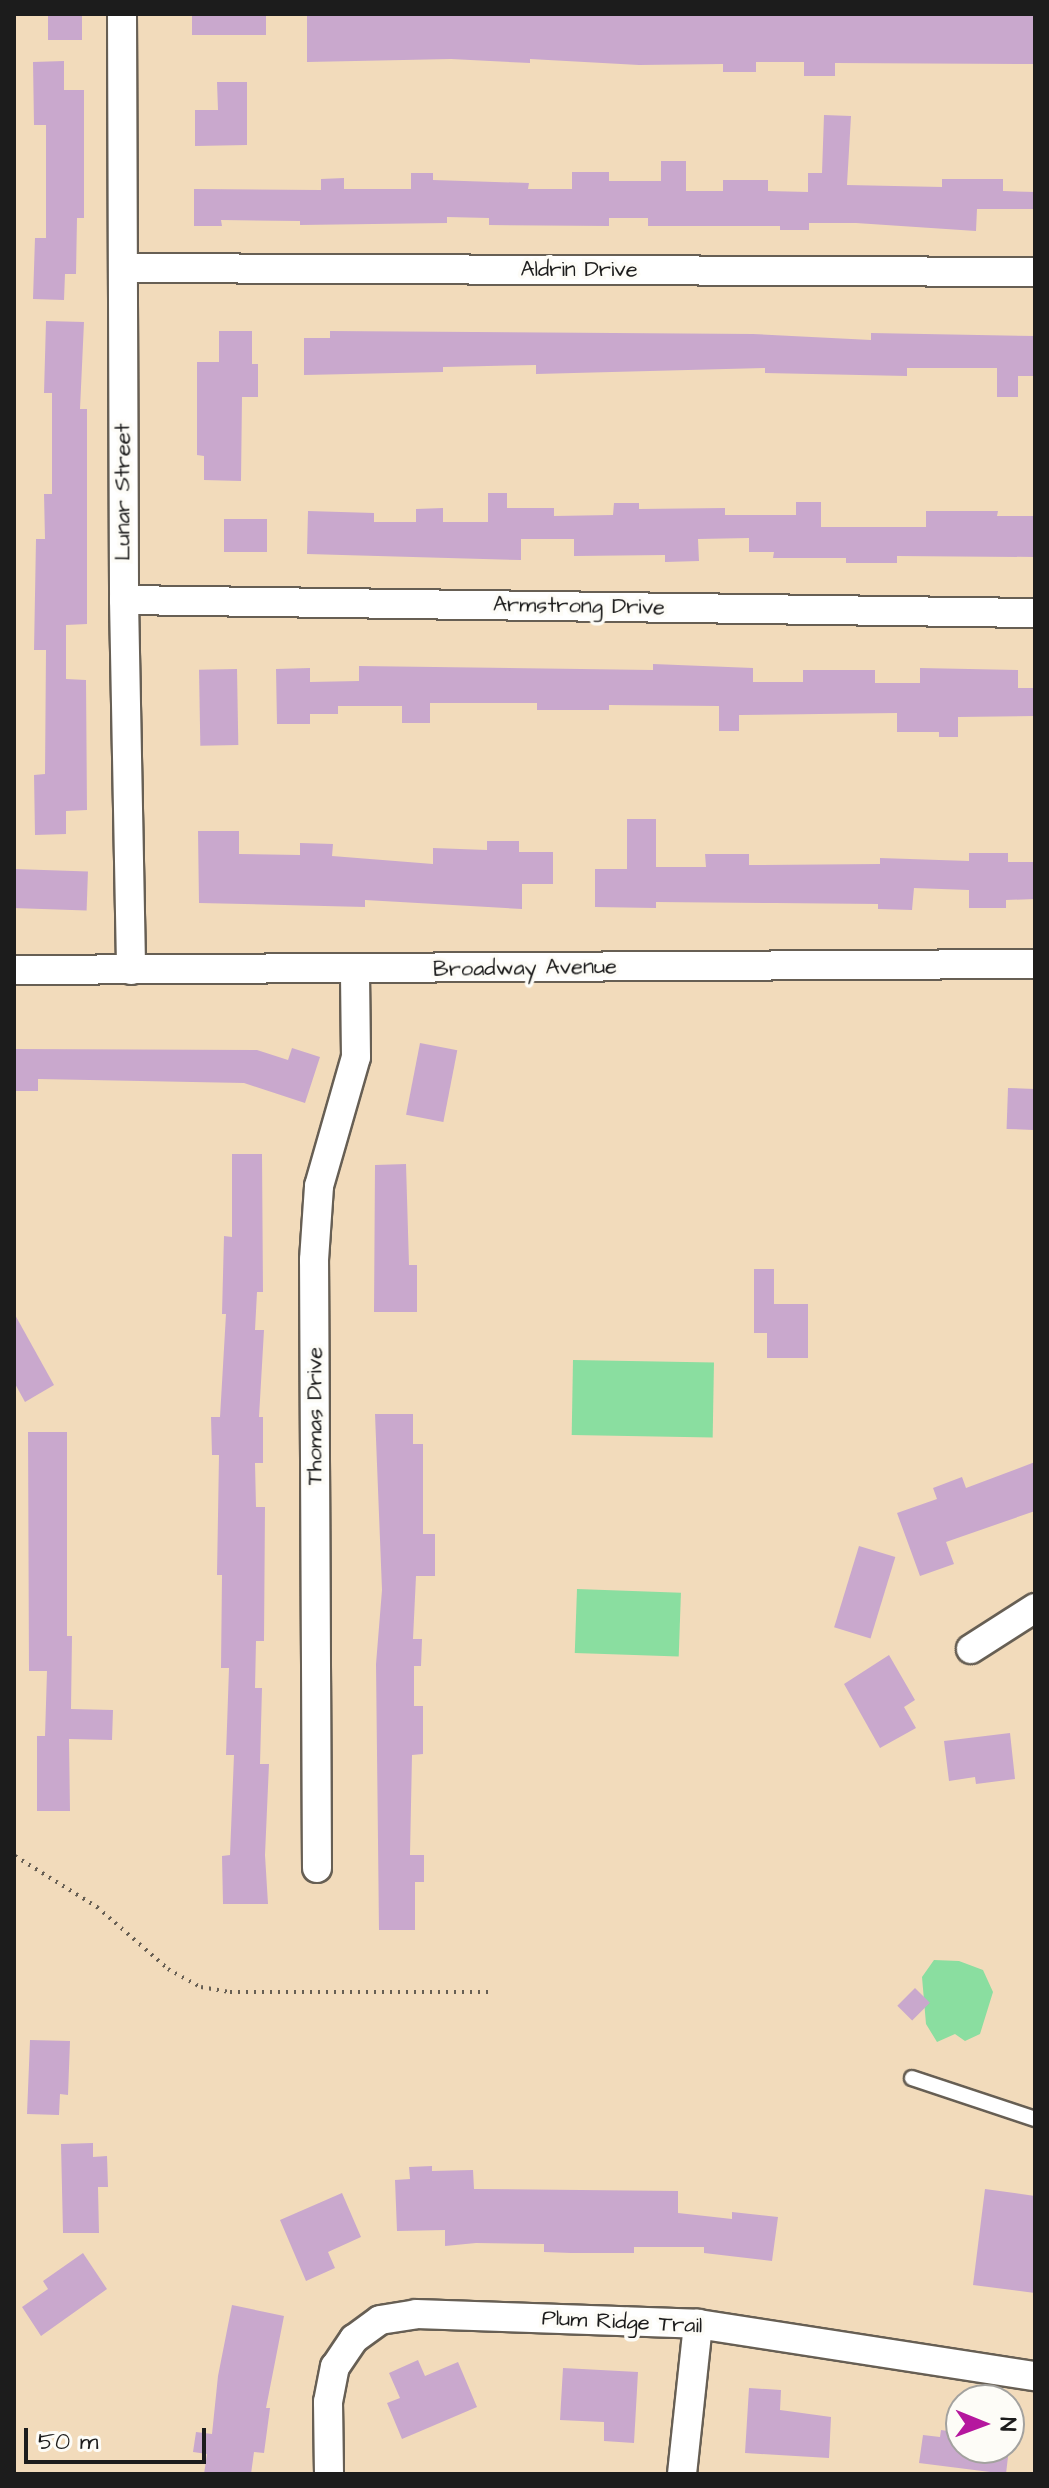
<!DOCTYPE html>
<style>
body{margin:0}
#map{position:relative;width:1049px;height:2488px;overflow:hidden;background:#f2dbbb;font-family:"Architects Daughter",sans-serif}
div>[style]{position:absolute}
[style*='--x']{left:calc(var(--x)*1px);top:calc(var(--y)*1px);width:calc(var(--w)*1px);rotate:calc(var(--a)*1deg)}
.green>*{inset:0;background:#8adea0;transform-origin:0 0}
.building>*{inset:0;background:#c9a8cd;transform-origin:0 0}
.path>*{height:4px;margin-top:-2px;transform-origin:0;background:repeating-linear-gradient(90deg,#675f54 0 2px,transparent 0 8px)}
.roads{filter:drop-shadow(2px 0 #675f54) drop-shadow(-2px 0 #675f54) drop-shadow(0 2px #675f54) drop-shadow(0 -2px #675f54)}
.lane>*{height:14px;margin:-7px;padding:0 7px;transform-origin:7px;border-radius:7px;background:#fff}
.street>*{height:28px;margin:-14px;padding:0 14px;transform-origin:14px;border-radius:14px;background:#fff}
span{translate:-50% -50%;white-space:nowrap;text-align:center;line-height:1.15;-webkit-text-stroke:7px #fdfcf7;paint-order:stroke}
.street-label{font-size:22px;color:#1c1c1c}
.frame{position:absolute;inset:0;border:16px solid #1c1c1c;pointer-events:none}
.north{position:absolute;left:945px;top:2384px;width:80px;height:80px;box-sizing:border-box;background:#fdfcf7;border:2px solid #a3a29f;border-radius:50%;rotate:91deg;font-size:22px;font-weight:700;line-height:32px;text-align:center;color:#1c1c1c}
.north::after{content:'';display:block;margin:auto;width:28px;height:36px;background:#b5179e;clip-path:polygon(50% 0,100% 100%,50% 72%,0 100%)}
.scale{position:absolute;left:24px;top:2428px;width:182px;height:36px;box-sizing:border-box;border:4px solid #1c1c1c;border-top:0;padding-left:10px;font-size:24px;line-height:28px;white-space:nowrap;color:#1c1c1c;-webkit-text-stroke:6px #fdfcf7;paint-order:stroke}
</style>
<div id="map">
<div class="green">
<i style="left:573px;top:1360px;width:141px;height:75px;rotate:1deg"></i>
<i style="left:577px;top:1589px;width:104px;height:64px;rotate:2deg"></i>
<i style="clip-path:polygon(934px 1960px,959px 1961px,983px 1970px,993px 1992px,980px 2034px,965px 2041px,955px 2034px,937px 2042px,926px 2024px,922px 1977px)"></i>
</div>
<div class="building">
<i style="left:48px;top:14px;width:34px;height:26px"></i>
<i style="left:192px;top:14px;width:74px;height:21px"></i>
<i style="clip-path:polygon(307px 14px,1034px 14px,1034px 64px,835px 63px,835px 76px,804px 76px,804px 62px,756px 62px,756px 72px,723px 72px,723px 64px,639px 65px,530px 59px,530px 63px,451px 59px,307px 62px)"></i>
<i style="clip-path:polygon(64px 61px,64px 90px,84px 90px,84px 218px,77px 218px,76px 274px,65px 274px,64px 300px,33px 299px,35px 238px,46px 238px,46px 125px,34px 125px,33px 62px)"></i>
<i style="clip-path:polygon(217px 82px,247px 82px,247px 145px,195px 146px,195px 110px,218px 110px)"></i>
<i style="clip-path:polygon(824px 115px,851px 116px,847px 185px,942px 187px,942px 179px,1003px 179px,1003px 191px,1035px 192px,1035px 209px,977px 209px,976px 231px,856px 223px,809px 223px,809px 230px,780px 230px,780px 226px,648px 226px,648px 218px,609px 218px,609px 226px,489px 225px,489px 218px,447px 217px,447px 223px,300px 225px,300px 221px,221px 220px,222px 226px,194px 226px,194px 189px,321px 190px,321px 179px,344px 178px,344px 189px,411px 189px,411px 173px,433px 173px,433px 180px,529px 183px,528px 189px,572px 189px,572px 172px,609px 172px,609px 181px,661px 181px,661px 161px,686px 161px,686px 191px,723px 191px,723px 180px,768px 180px,768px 191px,808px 192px,808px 173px,822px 173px)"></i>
<i style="clip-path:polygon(46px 321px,84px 322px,80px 409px,87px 409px,87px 624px,66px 625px,66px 679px,86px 680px,87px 810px,66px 811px,66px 834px,35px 835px,34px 775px,45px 774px,46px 650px,34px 650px,36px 539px,45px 539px,44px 494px,52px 494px,52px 393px,44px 393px)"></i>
<i style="clip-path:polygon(219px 331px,252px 331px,252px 364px,258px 364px,258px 397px,242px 397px,241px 481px,204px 480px,204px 456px,197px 455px,197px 362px,219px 362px)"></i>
<i style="clip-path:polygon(330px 331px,753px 334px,871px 340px,871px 333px,1035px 336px,1035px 376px,1018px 376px,1018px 397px,997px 397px,997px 368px,907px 368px,907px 376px,765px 373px,765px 368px,536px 374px,536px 365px,443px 367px,443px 372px,304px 375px,304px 338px,330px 338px)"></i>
<i style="clip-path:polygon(488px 493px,507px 493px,507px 508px,554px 508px,554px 516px,613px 515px,614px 503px,639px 503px,639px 509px,725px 508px,725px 515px,796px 515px,796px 502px,821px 502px,821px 527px,926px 527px,926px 511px,998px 511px,997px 516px,1035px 516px,1035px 557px,897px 556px,897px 563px,846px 563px,846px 558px,773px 558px,774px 552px,749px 552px,749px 538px,698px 539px,699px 561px,665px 562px,665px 555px,574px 556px,574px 539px,521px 539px,521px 560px,307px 554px,308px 511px,374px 513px,374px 522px,416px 522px,416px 509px,443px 508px,443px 522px,488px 522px)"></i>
<i style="left:224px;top:519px;width:43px;height:33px"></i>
<i style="clip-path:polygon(653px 664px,753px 668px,753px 682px,803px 682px,803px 670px,875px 670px,875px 683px,920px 683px,920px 668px,1018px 670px,1018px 688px,1035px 688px,1035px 716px,958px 717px,958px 737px,939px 737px,939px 732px,897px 732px,897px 713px,739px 715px,739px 731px,719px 731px,719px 706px,609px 705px,609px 710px,537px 710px,537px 703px,430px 703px,430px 723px,402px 723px,402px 706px,338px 706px,338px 714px,310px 714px,310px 724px,277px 724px,276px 669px,310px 668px,310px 682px,359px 681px,359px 666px,653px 670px)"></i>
<i style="left:237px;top:669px;width:76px;height:38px;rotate:89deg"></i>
<i style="clip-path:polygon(627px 819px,656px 819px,656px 867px,706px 867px,705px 854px,749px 854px,749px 865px,880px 864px,880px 858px,969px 861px,969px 853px,1008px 853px,1008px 862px,1035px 862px,1035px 899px,1006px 900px,1006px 908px,969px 908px,969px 890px,914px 888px,912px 910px,878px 909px,878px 904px,775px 903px,656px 902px,656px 908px,595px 907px,595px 869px,627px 869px)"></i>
<i style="clip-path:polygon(198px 831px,239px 831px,239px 854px,300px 855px,300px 843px,333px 844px,332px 856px,433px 864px,433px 848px,487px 850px,487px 841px,519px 841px,519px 852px,553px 852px,553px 884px,522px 884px,522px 909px,365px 900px,365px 907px,199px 903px)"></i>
<i style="left:14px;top:869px;width:74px;height:39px;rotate:2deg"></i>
<i style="left:420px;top:1043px;width:38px;height:73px;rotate:11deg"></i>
<i style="clip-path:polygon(292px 1048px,320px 1057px,305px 1103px,244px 1083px,38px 1079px,38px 1091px,14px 1091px,14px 1049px,257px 1050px,288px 1060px)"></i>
<i style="left:1008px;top:1088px;width:27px;height:41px;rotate:2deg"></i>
<i style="clip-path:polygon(232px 1154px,262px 1154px,263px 1292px,257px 1292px,255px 1330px,264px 1330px,259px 1417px,263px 1417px,263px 1463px,255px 1463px,256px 1507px,265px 1507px,264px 1641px,256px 1641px,255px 1688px,262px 1688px,260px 1764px,269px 1764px,265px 1855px,268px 1904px,223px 1904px,222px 1856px,230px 1855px,234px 1755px,226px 1755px,229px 1668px,221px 1668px,222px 1575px,217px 1575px,219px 1455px,212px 1455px,211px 1417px,220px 1417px,226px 1314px,222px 1314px,224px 1236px,232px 1237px)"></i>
<i style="clip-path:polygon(406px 1164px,409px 1265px,417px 1265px,417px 1312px,374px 1312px,375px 1165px)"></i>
<i style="clip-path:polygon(754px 1269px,774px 1269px,774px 1304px,808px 1304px,808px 1358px,767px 1358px,767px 1333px,754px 1333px)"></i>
<i style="clip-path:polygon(14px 1313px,54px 1385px,25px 1402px,14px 1382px)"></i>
<i style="clip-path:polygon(375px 1414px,413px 1414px,413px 1444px,423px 1444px,423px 1534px,435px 1534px,435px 1576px,416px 1576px,413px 1639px,422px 1639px,421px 1666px,414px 1666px,414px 1706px,423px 1706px,423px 1754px,412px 1755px,410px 1855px,424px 1855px,424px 1882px,415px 1882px,415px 1930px,379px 1930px,376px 1664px,382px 1590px)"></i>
<i style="clip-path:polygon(28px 1432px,67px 1432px,67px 1636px,72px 1636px,71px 1709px,113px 1710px,112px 1740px,69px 1739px,70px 1811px,37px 1811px,37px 1736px,45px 1736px,47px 1671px,29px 1671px)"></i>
<i style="clip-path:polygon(1035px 1462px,1035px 1511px,946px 1542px,954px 1564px,920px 1576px,897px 1513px,937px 1499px,933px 1488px,962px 1477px,966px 1488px)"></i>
<i style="left:859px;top:1546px;width:38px;height:85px;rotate:17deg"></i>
<i style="clip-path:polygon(889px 1655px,915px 1700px,904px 1707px,916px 1728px,880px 1748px,844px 1684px)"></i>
<i style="clip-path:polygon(1010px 1733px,1015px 1779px,976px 1784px,975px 1777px,949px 1781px,944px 1741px)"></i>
<i style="left:915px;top:1988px;width:21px;height:25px;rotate:45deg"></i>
<i style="clip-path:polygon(30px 2040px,70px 2041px,68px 2095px,60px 2094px,59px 2115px,27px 2114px)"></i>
<i style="clip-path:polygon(93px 2143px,93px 2157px,107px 2156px,108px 2187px,98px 2187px,99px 2233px,63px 2233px,61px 2144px)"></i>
<i style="clip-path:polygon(432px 2166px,432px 2171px,473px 2170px,474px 2189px,678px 2191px,678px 2213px,732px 2219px,732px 2212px,778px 2217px,772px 2261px,704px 2253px,704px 2247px,634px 2247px,634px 2253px,571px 2253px,544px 2252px,544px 2244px,476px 2243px,445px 2246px,445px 2230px,397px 2231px,395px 2180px,410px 2179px,409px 2167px)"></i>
<i style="clip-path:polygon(985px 2189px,1035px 2196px,1035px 2293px,973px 2285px)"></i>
<i style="clip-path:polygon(342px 2193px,361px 2237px,328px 2252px,335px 2268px,306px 2281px,280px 2220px)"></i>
<i style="clip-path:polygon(83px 2253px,107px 2289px,41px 2336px,22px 2307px,48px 2289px,43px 2281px)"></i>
<i style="clip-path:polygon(232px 2305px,284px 2316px,266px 2408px,270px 2408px,264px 2453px,254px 2452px,251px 2474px,204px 2474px,207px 2454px,193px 2452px,196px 2432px,212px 2434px,218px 2376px)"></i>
<i style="clip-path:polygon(418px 2360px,425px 2376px,458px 2362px,477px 2407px,402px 2439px,387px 2403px,400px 2398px,389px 2373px)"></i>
<i style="clip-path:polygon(563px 2368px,638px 2372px,634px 2443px,604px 2441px,604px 2422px,560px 2420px)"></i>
<i style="clip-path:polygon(749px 2388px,781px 2390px,780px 2410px,831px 2417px,829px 2458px,745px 2453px)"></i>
<i style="clip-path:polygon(941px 2430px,961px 2433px,961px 2448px,1009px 2448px,1006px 2474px,919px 2463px,923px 2435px,940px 2437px)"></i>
</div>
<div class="path">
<i style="--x:15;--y:1856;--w:97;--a:31.9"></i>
<i style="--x:97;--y:1907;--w:94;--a:41.1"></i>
<i style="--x:168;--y:1969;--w:38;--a:29"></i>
<i style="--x:201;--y:1987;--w:29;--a:10"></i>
<i style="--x:230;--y:1992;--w:264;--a:0"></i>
</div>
<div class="roads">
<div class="lane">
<i style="--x:912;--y:2078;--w:130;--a:18.4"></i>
</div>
<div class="street">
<i style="--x:122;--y:14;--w:586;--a:89.8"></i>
<i style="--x:124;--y:600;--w:370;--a:88.9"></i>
<i style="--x:123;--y:268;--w:912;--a:0.25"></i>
<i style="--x:124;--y:600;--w:911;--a:0.82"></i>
<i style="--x:14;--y:970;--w:1021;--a:-0.34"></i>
<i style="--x:971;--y:1649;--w:76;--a:-32.6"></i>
<i style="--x:317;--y:1868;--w:608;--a:-90.28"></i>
<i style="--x:314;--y:1260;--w:74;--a:-86.1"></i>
<i style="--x:319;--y:1186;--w:134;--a:-74"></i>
<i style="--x:356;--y:1057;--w:87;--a:-90.7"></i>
<i style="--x:329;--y:2474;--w:72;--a:-90.8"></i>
<i style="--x:328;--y:2402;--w:36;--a:-79"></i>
<i style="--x:335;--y:2367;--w:34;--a:-56"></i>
<i style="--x:354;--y:2339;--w:32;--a:-36"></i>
<i style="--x:380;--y:2320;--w:36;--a:-9"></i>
<i style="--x:416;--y:2314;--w:282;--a:2"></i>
<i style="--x:698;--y:2324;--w:341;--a:8.8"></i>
<i style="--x:682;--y:2474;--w:151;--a:-83.9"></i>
</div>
</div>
<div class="street-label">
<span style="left:579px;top:270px">Aldrin Drive</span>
<span style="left:123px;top:492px;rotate:-90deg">Lunar Street</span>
<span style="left:579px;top:606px;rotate:1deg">Armstrong Drive</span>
<span style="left:525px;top:968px;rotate:-1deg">Broadway Avenue</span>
<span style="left:315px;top:1416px;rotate:-90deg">Thomas Drive</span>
<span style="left:622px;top:2322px;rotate:3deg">Plum Ridge Trail</span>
</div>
<div class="frame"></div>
<div class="north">N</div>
<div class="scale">50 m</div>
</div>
